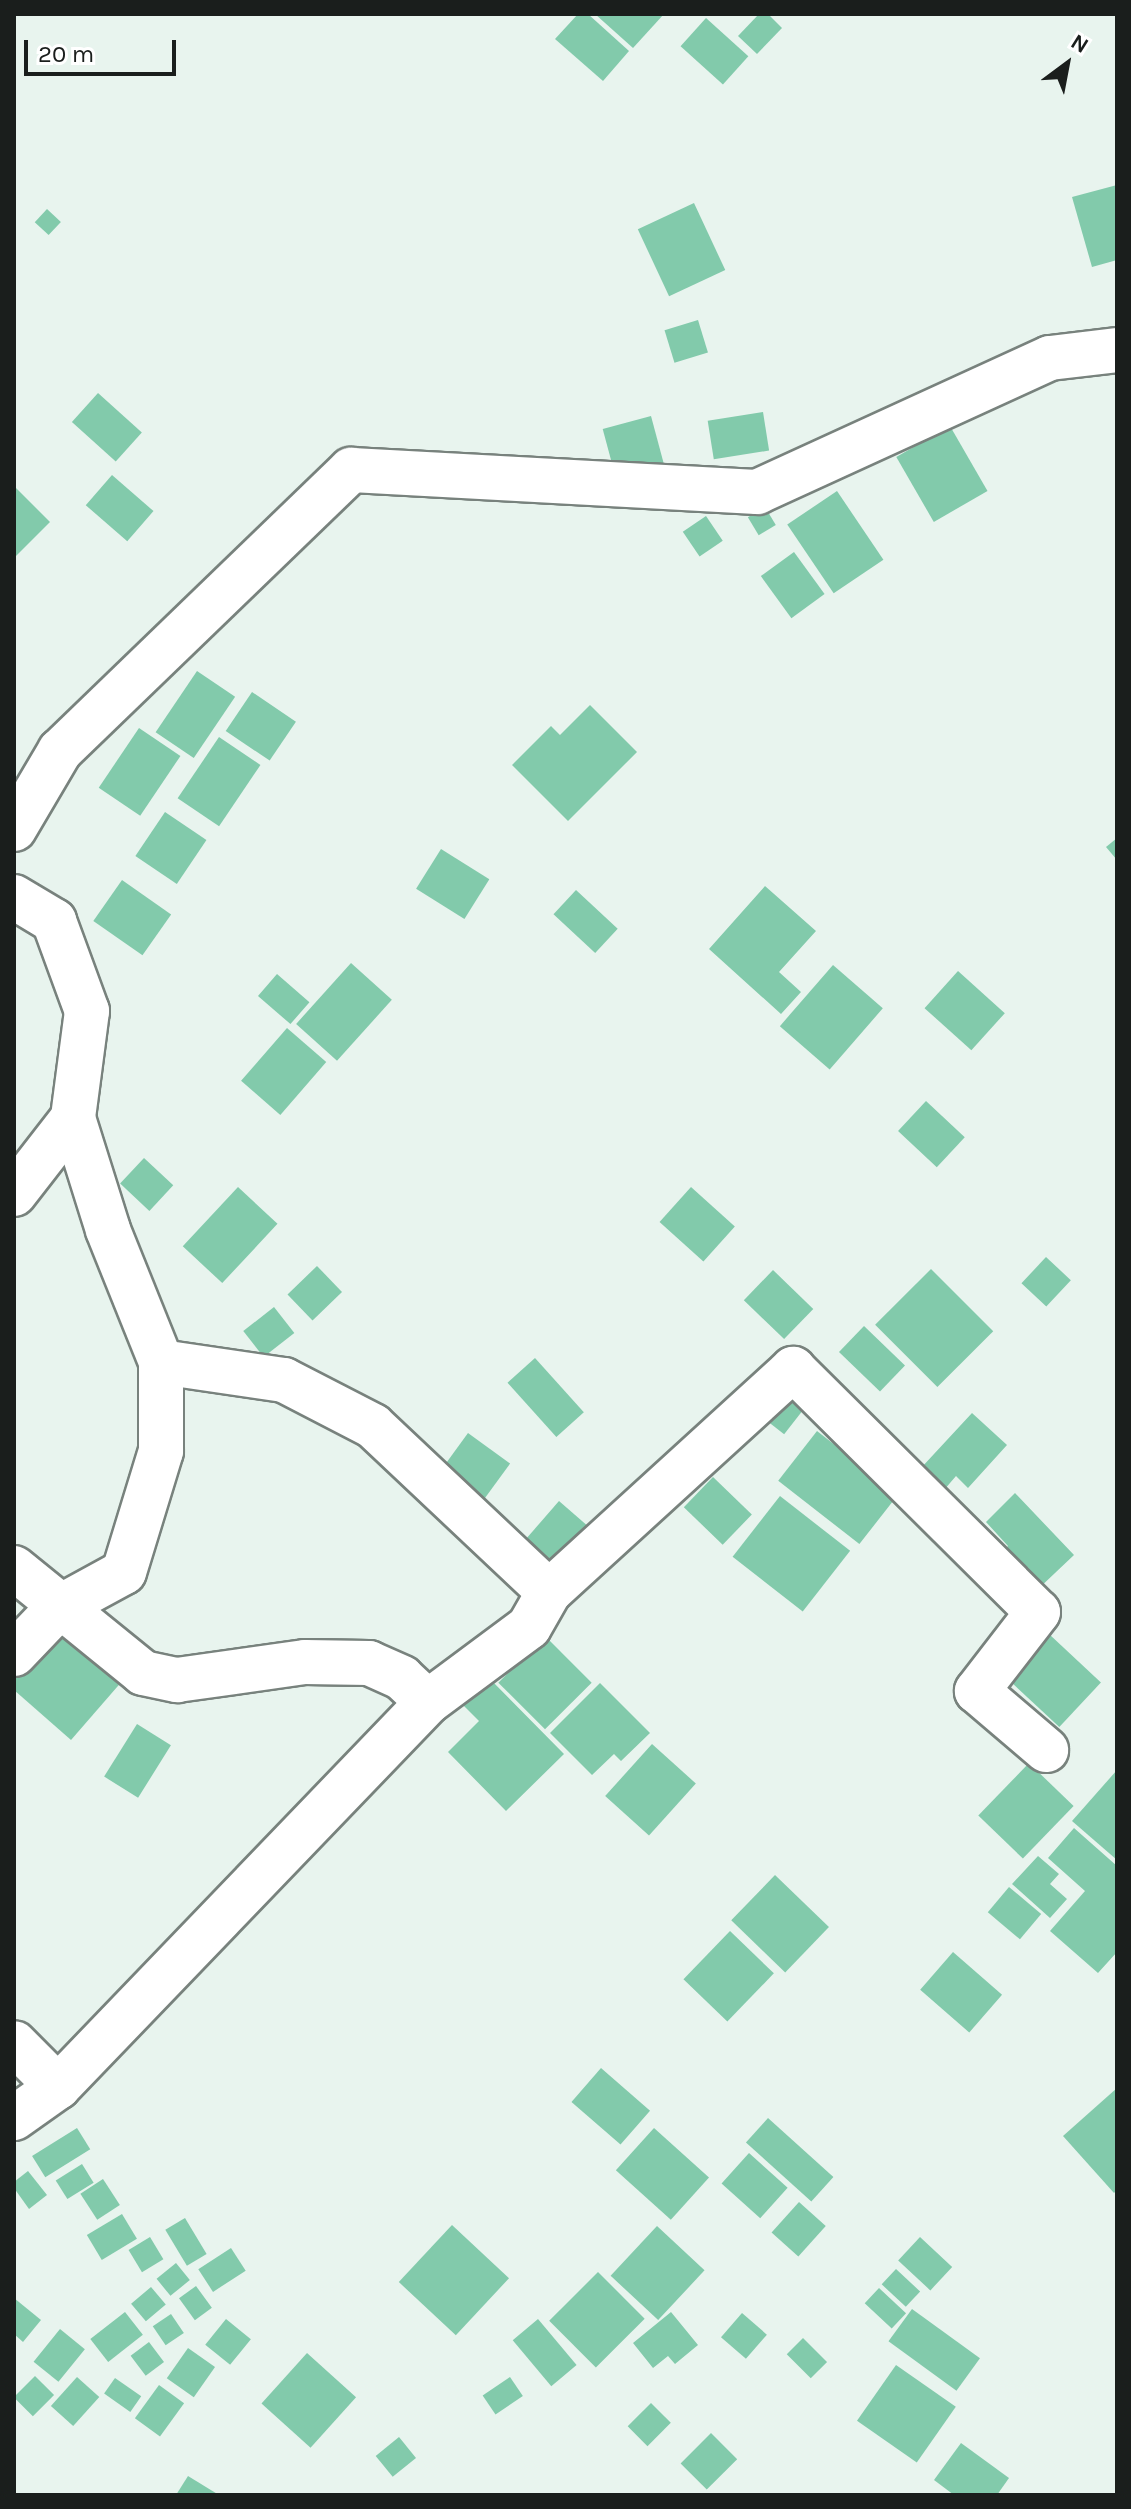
<!DOCTYPE html>
<style>
body{margin:0}
#map{position:relative;width:1131px;height:2509px;overflow:hidden;background:#e8f4ee;font-family:Karla,sans-serif}
div>[style]{position:absolute}
[style*='--x']{left:calc(var(--x)*1px);top:calc(var(--y)*1px);width:calc(var(--w)*1px);rotate:calc(var(--a)*1deg)}
.building>*{inset:0;background:#82caab;transform-origin:0 0}
.roads{filter:drop-shadow(2px 0 #78827d) drop-shadow(-2px 0 #78827d) drop-shadow(0 2px #78827d) drop-shadow(0 -2px #78827d)}
.minor>*{height:44px;margin:-22px;padding:0 22px;transform-origin:22px;border-radius:22px;background:#fff}
span{translate:-50% -50%;white-space:nowrap;text-align:center;line-height:1.15;-webkit-text-stroke:6px #fff;paint-order:stroke}
.frame{position:absolute;inset:0;border:16px solid #1a1e1c;pointer-events:none}
.north{position:absolute;left:1027px;top:24px;width:80px;height:80px;-webkit-text-stroke:6px #fff;paint-order:stroke;rotate:32deg;font-size:22px;font-weight:700;line-height:32px;text-align:center;color:#1a1e1c}
.north::after{content:'';display:block;margin:auto;width:28px;height:36px;background:#1a1e1c;clip-path:polygon(50% 0,100% 100%,50% 72%,0 100%)}
.scale{position:absolute;left:24px;top:40px;width:152px;height:36px;box-sizing:border-box;border:4px solid #1a1e1c;border-top:0;padding-left:10px;font-size:24px;line-height:28px;white-space:nowrap;color:#1a1e1c;-webkit-text-stroke:6px #fff;paint-order:stroke}
</style>
<div id="map">
<div class="building">
<i style="clip-path:polygon(578px 14px,588px 14px,629px 51px,603px 81px,555px 39px)"></i>
<i style="clip-path:polygon(595px 14px,664px 14px,633px 48px)"></i>
<i style="clip-path:polygon(759px 14px,768px 14px,782px 28px,757px 54px,738px 36px)"></i>
<i style="left:706px;top:18px;width:57px;height:38px;rotate:42deg"></i>
<i style="clip-path:polygon(1117px 185px,1117px 260px,1092px 267px,1072px 197px)"></i>
<i style="left:694px;top:203px;width:74px;height:62px;rotate:65deg"></i>
<i style="left:47px;top:209px;width:19px;height:18px;rotate:43deg"></i>
<i style="left:698px;top:320px;width:34px;height:35px;rotate:73deg"></i>
<i style="left:98px;top:393px;width:59px;height:39px;rotate:42deg"></i>
<i style="left:763px;top:412px;width:39px;height:56px;rotate:81deg"></i>
<i style="left:651px;top:416px;width:50px;height:50px;rotate:75deg"></i>
<i style="left:950px;top:426px;width:75px;height:62px;rotate:60deg"></i>
<i style="left:112px;top:475px;width:55px;height:40px;rotate:41deg"></i>
<i style="clip-path:polygon(14px 486px,50px 522px,14px 558px)"></i>
<i style="left:837px;top:491px;width:83px;height:60px;rotate:56deg"></i>
<i style="left:765px;top:507px;width:21px;height:20px;rotate:59deg"></i>
<i style="left:706px;top:516px;width:30px;height:28px;rotate:56deg"></i>
<i style="left:794px;top:552px;width:52px;height:41px;rotate:54deg"></i>
<i style="left:197px;top:671px;width:46px;height:74px;rotate:34deg"></i>
<i style="left:252px;top:692px;width:53px;height:47px;rotate:34deg"></i>
<i style="clip-path:polygon(590px 705px,637px 752px,568px 821px,512px 765px,551px 726px,560px 735px)"></i>
<i style="left:139px;top:728px;width:50px;height:72px;rotate:34deg"></i>
<i style="left:219px;top:737px;width:50px;height:74px;rotate:34deg"></i>
<i style="left:165px;top:812px;width:50px;height:53px;rotate:34deg"></i>
<i style="clip-path:polygon(1117px 838px,1117px 860px,1106px 847px)"></i>
<i style="left:441px;top:849px;width:57px;height:47px;rotate:32deg"></i>
<i style="left:122px;top:880px;width:60px;height:50px;rotate:35deg"></i>
<i style="clip-path:polygon(765px 886px,816px 931px,779px 972px,801px 992px,781px 1014px,709px 949px)"></i>
<i style="left:576px;top:890px;width:57px;height:33px;rotate:43deg"></i>
<i style="left:351px;top:963px;width:55px;height:82px;rotate:42deg"></i>
<i style="left:833px;top:965px;width:66px;height:81px;rotate:41deg"></i>
<i style="left:958px;top:971px;width:63px;height:50px;rotate:42deg"></i>
<i style="left:277px;top:974px;width:43px;height:29px;rotate:41deg"></i>
<i style="left:287px;top:1028px;width:52px;height:70px;rotate:41deg"></i>
<i style="left:926px;top:1101px;width:53px;height:41px;rotate:43deg"></i>
<i style="left:144px;top:1158px;width:40px;height:35px;rotate:43deg"></i>
<i style="left:238px;top:1187px;width:54px;height:81px;rotate:43deg"></i>
<i style="left:691px;top:1187px;width:59px;height:47px;rotate:42deg"></i>
<i style="left:1046px;top:1257px;width:34px;height:36px;rotate:43deg"></i>
<i style="left:317px;top:1266px;width:36px;height:41px;rotate:46deg"></i>
<i style="left:931px;top:1269px;width:88px;height:79px;rotate:45deg"></i>
<i style="left:773px;top:1270px;width:56px;height:42px;rotate:44deg"></i>
<i style="left:274px;top:1307px;width:33px;height:39px;rotate:52deg"></i>
<i style="left:864px;top:1326px;width:57px;height:36px;rotate:44deg"></i>
<i style="left:535px;top:1358px;width:73px;height:37px;rotate:48deg"></i>
<i style="left:791px;top:1380px;width:28px;height:47px;rotate:38deg"></i>
<i style="clip-path:polygon(972px 1413px,1007px 1445px,968px 1488px,956px 1476px,944px 1490px,921px 1468px)"></i>
<i style="left:817px;top:1431px;width:103px;height:63px;rotate:38deg"></i>
<i style="left:468px;top:1433px;width:52px;height:43px;rotate:36deg"></i>
<i style="left:713px;top:1477px;width:54px;height:42px;rotate:44deg"></i>
<i style="clip-path:polygon(1015px 1493px,1074px 1555px,1036px 1591px,1001px 1553px,1008px 1546px,986px 1522px)"></i>
<i style="left:780px;top:1496px;width:89px;height:77px;rotate:38deg"></i>
<i style="left:559px;top:1501px;width:48px;height:50px;rotate:41deg"></i>
<i style="clip-path:polygon(62px 1624px,124px 1679px,71px 1740px,14px 1690px,14px 1678px)"></i>
<i style="left:1049px;top:1634px;width:71px;height:61px;rotate:43deg"></i>
<i style="left:545px;top:1636px;width:66px;height:66px;rotate:45deg"></i>
<i style="clip-path:polygon(489px 1678px,564px 1754px,506px 1811px,448px 1752px,479px 1721px,462px 1704px)"></i>
<i style="clip-path:polygon(600px 1683px,650px 1733px,621px 1761px,614px 1754px,592px 1775px,550px 1733px)"></i>
<i style="left:137px;top:1724px;width:40px;height:62px;rotate:32deg"></i>
<i style="left:652px;top:1744px;width:59px;height:70px;rotate:42deg"></i>
<i style="left:1029px;top:1763px;width:62px;height:73px;rotate:44deg"></i>
<i style="clip-path:polygon(1117px 1770px,1117px 1860px,1072px 1821px)"></i>
<i style="clip-path:polygon(1074px 1828px,1117px 1866px,1117px 1952px,1098px 1973px,1050px 1931px,1085px 1891px,1048px 1858px)"></i>
<i style="clip-path:polygon(1038px 1856px,1059px 1874px,1050px 1884px,1067px 1899px,1050px 1918px,1012px 1884px)"></i>
<i style="left:775px;top:1875px;width:75px;height:63px;rotate:44deg"></i>
<i style="left:1009px;top:1887px;width:42px;height:33px;rotate:40deg"></i>
<i style="left:730px;top:1931px;width:61px;height:67px;rotate:44deg"></i>
<i style="left:953px;top:1952px;width:65px;height:50px;rotate:41deg"></i>
<i style="left:601px;top:2068px;width:65px;height:45px;rotate:41deg"></i>
<i style="clip-path:polygon(1117px 2088px,1117px 2190px,1114px 2193px,1063px 2136px)"></i>
<i style="left:768px;top:2118px;width:88px;height:33px;rotate:42deg"></i>
<i style="left:77px;top:2128px;width:25px;height:53px;rotate:58deg"></i>
<i style="left:654px;top:2128px;width:74px;height:57px;rotate:42deg"></i>
<i style="left:749px;top:2153px;width:52px;height:41px;rotate:42deg"></i>
<i style="left:82px;top:2164px;width:22px;height:31px;rotate:58deg"></i>
<i style="clip-path:polygon(28px 2171px,47px 2195px,29px 2209px,14px 2188px,14px 2182px)"></i>
<i style="left:103px;top:2179px;width:31px;height:27px;rotate:57deg"></i>
<i style="left:799px;top:2202px;width:36px;height:41px;rotate:42deg"></i>
<i style="left:122px;top:2214px;width:29px;height:41px;rotate:59deg"></i>
<i style="left:185px;top:2218px;width:42px;height:23px;rotate:59deg"></i>
<i style="left:452px;top:2225px;width:78px;height:78px;rotate:43deg"></i>
<i style="left:657px;top:2226px;width:65px;height:68px;rotate:43deg"></i>
<i style="left:150px;top:2237px;width:26px;height:25px;rotate:59deg"></i>
<i style="left:920px;top:2237px;width:44px;height:32px;rotate:43deg"></i>
<i style="left:231px;top:2248px;width:27px;height:39px;rotate:57deg"></i>
<i style="left:176px;top:2263px;width:22px;height:25px;rotate:51deg"></i>
<i style="left:896px;top:2269px;width:33px;height:21px;rotate:43deg"></i>
<i style="left:598px;top:2272px;width:66px;height:69px;rotate:45deg"></i>
<i style="left:196px;top:2286px;width:27px;height:21px;rotate:54deg"></i>
<i style="left:151px;top:2287px;width:23px;height:26px;rotate:50deg"></i>
<i style="left:879px;top:2288px;width:37px;height:21px;rotate:43deg"></i>
<i style="clip-path:polygon(14px 2298px,41px 2320px,23px 2342px,14px 2334px)"></i>
<i style="left:912px;top:2309px;width:84px;height:40px;rotate:36deg"></i>
<i style="left:125px;top:2312px;width:29px;height:44px;rotate:52deg"></i>
<i style="clip-path:polygon(671px 2312px,698px 2345px,675px 2364px,668px 2356px,653px 2368px,633px 2343px)"></i>
<i style="left:742px;top:2313px;width:33px;height:32px;rotate:41deg"></i>
<i style="left:171px;top:2314px;width:23px;height:22px;rotate:56deg"></i>
<i style="left:226px;top:2319px;width:32px;height:33px;rotate:39deg"></i>
<i style="left:538px;top:2319px;width:60px;height:33px;rotate:50deg"></i>
<i style="left:60px;top:2329px;width:32px;height:42px;rotate:39deg"></i>
<i style="left:803px;top:2338px;width:34px;height:23px;rotate:45deg"></i>
<i style="left:149px;top:2342px;width:25px;height:23px;rotate:53deg"></i>
<i style="left:188px;top:2348px;width:33px;height:37px;rotate:35deg"></i>
<i style="left:307px;top:2353px;width:66px;height:68px;rotate:42deg"></i>
<i style="left:896px;top:2365px;width:73px;height:68px;rotate:35deg"></i>
<i style="left:35px;top:2376px;width:27px;height:30px;rotate:45deg"></i>
<i style="left:77px;top:2377px;width:30px;height:39px;rotate:42deg"></i>
<i style="left:510px;top:2377px;width:23px;height:33px;rotate:56deg"></i>
<i style="left:115px;top:2378px;width:32px;height:19px;rotate:35deg"></i>
<i style="left:159px;top:2385px;width:31px;height:41px;rotate:36deg"></i>
<i style="left:651px;top:2403px;width:28px;height:33px;rotate:45deg"></i>
<i style="left:711px;top:2433px;width:37px;height:43px;rotate:45deg"></i>
<i style="left:399px;top:2437px;width:27px;height:30px;rotate:51deg"></i>
<i style="clip-path:polygon(961px 2443px,1009px 2478px,997px 2495px,954px 2495px,934px 2480px)"></i>
<i style="clip-path:polygon(188px 2476px,219px 2495px,176px 2495px)"></i>
</div>
<div class="roads">
<div class="minor">
<i style="--x:14;--y:829;--w:91;--a:-59.5"></i>
<i style="--x:60;--y:751;--w:405;--a:-44"></i>
<i style="--x:351;--y:470;--w:407;--a:3.1"></i>
<i style="--x:757;--y:492;--w:322;--a:-24.6"></i>
<i style="--x:1050;--y:358;--w:67;--a:-6.8"></i>
<i style="--x:14;--y:897;--w:47;--a:31"></i>
<i style="--x:54;--y:921;--w:96;--a:69.9"></i>
<i style="--x:87;--y:1011;--w:108;--a:97.5"></i>
<i style="--x:73;--y:1118;--w:96;--a:127.8"></i>
<i style="--x:73;--y:1118;--w:117;--a:72.6"></i>
<i style="--x:108;--y:1230;--w:142;--a:68.1"></i>
<i style="--x:161;--y:1362;--w:124;--a:8.3"></i>
<i style="--x:284;--y:1380;--w:100;--a:27.3"></i>
<i style="--x:373;--y:1426;--w:242;--a:43.3"></i>
<i style="--x:549;--y:1592;--w:40;--a:119.7"></i>
<i style="--x:529;--y:1627;--w:126;--a:143.4"></i>
<i style="--x:14;--y:1568;--w:166;--a:39.1"></i>
<i style="--x:143;--y:1673;--w:35;--a:12"></i>
<i style="--x:177;--y:1680;--w:129;--a:-8"></i>
<i style="--x:305;--y:1662;--w:64;--a:0.9"></i>
<i style="--x:369;--y:1663;--w:36;--a:24"></i>
<i style="--x:402;--y:1678;--w:35;--a:43"></i>
<i style="--x:428;--y:1702;--w:534;--a:133.86"></i>
<i style="--x:58;--y:2087;--w:62;--a:-135"></i>
<i style="--x:549;--y:1592;--w:331;--a:-42.4"></i>
<i style="--x:793;--y:1369;--w:345;--a:44.8"></i>
<i style="--x:1038;--y:1612;--w:100;--a:127.7"></i>
<i style="--x:977;--y:1691;--w:91;--a:40.5"></i>
<i style="--x:14;--y:1654;--w:64;--a:-46.3"></i>
<i style="--x:58;--y:1608;--w:75;--a:-28.6"></i>
<i style="--x:124;--y:1572;--w:127;--a:-73"></i>
<i style="--x:161;--y:1451;--w:89;--a:-90"></i>
<i style="--x:14;--y:2118;--w:54;--a:-35.2"></i>
</div>
</div>
<div class="frame"></div>
<div class="north">N</div>
<div class="scale">20 m</div>
</div>
